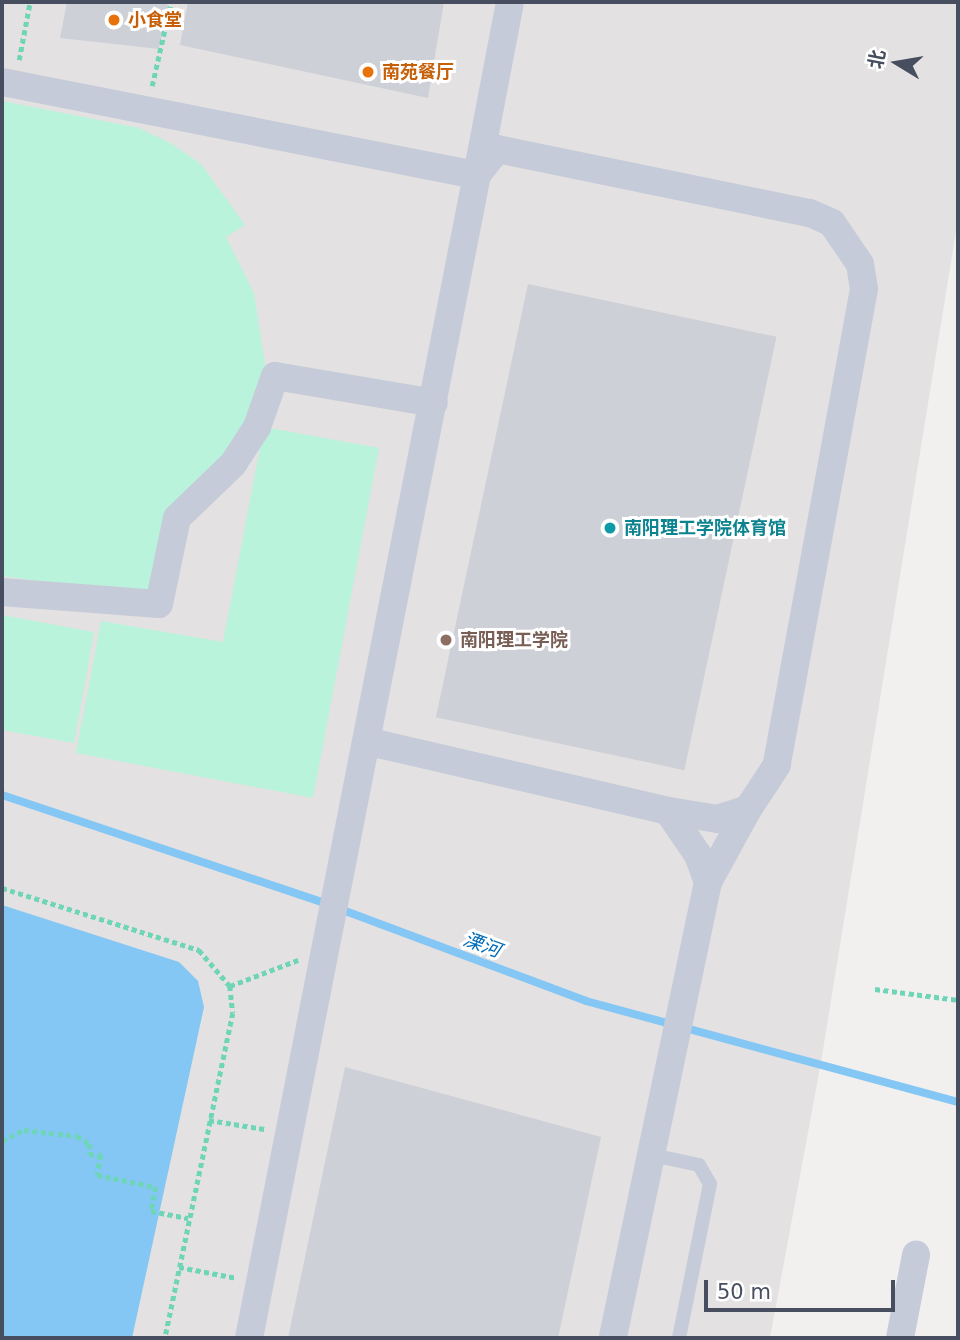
<!DOCTYPE html>
<meta charset="utf-8">
<style>
body{margin:0}
#map{position:relative;width:960px;height:1340px;overflow:hidden;background:#f2f0ef;font-family:"DejaVu Sans","Noto Sans SC",sans-serif}
div>[style]{position:absolute}
[style*='--x']{left:calc(var(--x)*1px);top:calc(var(--y)*1px);width:calc(var(--w)*1px);rotate:calc(var(--a)*1deg)}
.education>*{inset:0;background:#e3e1e1}
.green>*{inset:0;background:#baf3dc}
.water>*{inset:0;background:#84c6f4}
.stream>*{height:8px;margin:-4px;padding:0 4px;transform-origin:4px;border-radius:4px;background:#84c6f4}
.building>*{inset:0;background:#ced0d8;transform-origin:0 0}
.path>*{height:4.5px;margin-top:-2.25px;transform-origin:0;background:repeating-linear-gradient(90deg,#6fd5b7 0 5px,transparent 0 8.5px)}
.lane>*{height:14px;margin:-7px;padding:0 7px;transform-origin:7px;border-radius:7px;background:#c5cbd8}
.street>*{height:28px;margin:-14px;padding:0 14px;transform-origin:14px;border-radius:14px;background:#c5cbd8}
.dots>*{width:19px;height:19px;translate:-50% -50%;box-sizing:border-box;border:4px solid #fff;border-radius:50%}
span{translate:-50% -50%;white-space:nowrap;text-align:center;line-height:1.15;-webkit-text-stroke:6px #fff;paint-order:stroke}
.food-label{font-size:18px;color:#c56008;font-weight:700}
.left{translate:0 -50%;text-align:left}
.culture-label{font-size:18px;color:#0d838f;font-weight:700}
.education-label{font-size:18px;color:#785e54;font-weight:700}
.water-label{font-size:19px;color:#006cb8;font-style:italic}
.frame{position:absolute;inset:0;border:4px solid #464e5f;pointer-events:none}
.north{position:absolute;left:862px;top:28px;width:70px;height:70px;-webkit-text-stroke:5px #fff;paint-order:stroke;rotate:281deg;font-size:19px;font-weight:700;line-height:28px;text-align:center;color:#464e5f}
.north::after{content:'';display:block;margin:auto;width:24px;height:32px;background:#464e5f;clip-path:polygon(50% 0,100% 100%,50% 72%,0 100%)}
.scale{position:absolute;left:704px;top:1280px;width:191px;height:32px;box-sizing:border-box;border:4px solid #464e5f;border-top:0;padding-left:9px;font-size:21px;line-height:24px;white-space:nowrap;color:#464e5f;-webkit-text-stroke:5px #fff;paint-order:stroke}
</style>
<div id="map">
<div class="education">
<i style="clip-path:polygon(2px 2px,958px 2px,958px 219px,821px 1062px,770px 1338px,2px 1338px)"></i>
</div>
<div class="green">
<i style="clip-path:polygon(2px 101px,139px 128px,172px 144px,201px 164px,245px 225px,226px 237px,254px 293px,265px 364px,254px 408px,232px 451px,200px 485px,154px 596px,2px 576px)"></i>
<i style="clip-path:polygon(264px 427px,379px 448px,313px 798px,76px 753px,101px 621px,223px 642px)"></i>
<i style="clip-path:polygon(2px 615px,94px 632px,74px 743px,2px 730px)"></i>
</div>
<div class="water">
<i style="clip-path:polygon(2px 905px,179px 962px,198px 981px,204px 1007px,132px 1338px,2px 1338px)"></i>
</div>
<div class="stream">
<i style="--x:2;--y:795;--w:343;--a:18.5"></i>
<i style="--x:340;--y:909;--w:263;--a:20.5"></i>
<i style="--x:586;--y:1001;--w:385;--a:15.2"></i>
</div>
<div class="building">
<i style="clip-path:polygon(67px 2px,168px 2px,159px 49px,60px 38px)"></i>
<i style="clip-path:polygon(188px 2px,444px 2px,428px 98px,180px 45px)"></i>
<i style="left:528px;top:284px;width:254px;height:443px;rotate:12deg"></i>
<i style="clip-path:polygon(345px 1067px,601px 1137px,558px 1338px,288px 1338px)"></i>
</div>
<div class="path">
<i style="--x:19;--y:60;--w:59;--a:-79.3"></i>
<i style="--x:152;--y:86;--w:86;--a:-77.3"></i>
<i style="--x:2;--y:888;--w:207;--a:17.5"></i>
<i style="--x:199;--y:950;--w:48;--a:49.3"></i>
<i style="--x:230;--y:986;--w:27;--a:84"></i>
<i style="--x:233;--y:1013;--w:332;--a:101.8"></i>
<i style="--x:230;--y:986;--w:73;--a:-20.9"></i>
<i style="--x:875;--y:989;--w:84;--a:7.5"></i>
<i style="--x:209;--y:1120;--w:56;--a:9.3"></i>
<i style="--x:2;--y:1141;--w:25;--a:-27"></i>
<i style="--x:24;--y:1130;--w:53;--a:6.5"></i>
<i style="--x:77;--y:1136;--w:15;--a:32"></i>
<i style="--x:90;--y:1144;--w:10;--a:96"></i>
<i style="--x:89;--y:1154;--w:12;--a:5"></i>
<i style="--x:101;--y:1155;--w:20;--a:101"></i>
<i style="--x:97;--y:1175;--w:60;--a:11.5"></i>
<i style="--x:156;--y:1187;--w:25;--a:102"></i>
<i style="--x:151;--y:1211;--w:38;--a:11"></i>
<i style="--x:179;--y:1267;--w:59;--a:10.7"></i>
</div>
<div class="lane">
<i style="--x:652;--y:1155;--w:48;--a:12"></i>
<i style="--x:699;--y:1165;--w:22;--a:60"></i>
<i style="--x:710;--y:1184;--w:157;--a:101.4"></i>
</div>
<div class="street">
<i style="--x:2;--y:82;--w:484;--a:11.1"></i>
<i style="--x:477;--y:175;--w:176;--a:-79.2"></i>
<i style="--x:2;--y:592;--w:157;--a:4.4"></i>
<i style="--x:159;--y:604;--w:88;--a:-78.2"></i>
<i style="--x:177;--y:518;--w:78;--a:-44"></i>
<i style="--x:233;--y:464;--w:44;--a:-57"></i>
<i style="--x:257;--y:427;--w:54;--a:-70.6"></i>
<i style="--x:275;--y:376;--w:161;--a:9.6"></i>
<i style="--x:370;--y:742;--w:306;--a:13"></i>
<i style="--x:668;--y:811;--w:53;--a:55.7"></i>
<i style="--x:698;--y:855;--w:29;--a:70"></i>
<i style="--x:708;--y:882;--w:466;--a:101.8"></i>
<i style="--x:708;--y:882;--w:83;--a:-61.3"></i>
<i style="--x:249;--y:1338;--w:1185;--a:-78.91"></i>
<i style="--x:477;--y:175;--w:33;--a:-52"></i>
<i style="--x:497;--y:149;--w:319;--a:11.6"></i>
<i style="--x:810;--y:213;--w:24;--a:24"></i>
<i style="--x:832;--y:223;--w:50;--a:55.7"></i>
<i style="--x:860;--y:264;--w:25;--a:81"></i>
<i style="--x:864;--y:289;--w:484;--a:100.4"></i>
<i style="--x:777;--y:765;--w:53;--a:123.4"></i>
<i style="--x:748;--y:809;--w:32;--a:162"></i>
<i style="--x:718;--y:819;--w:51;--a:-170.9"></i>
<i style="--x:900;--y:1338;--w:85;--a:-79.1"></i>
</div>
<div class="dots">
<i style="left:114px;top:20px;background:#e8710a"></i>
<i style="left:368px;top:72px;background:#e8710a"></i>
<i style="left:610px;top:528px;background:#0f9aa8"></i>
<i style="left:446px;top:640px;background:#8d6e63"></i>
</div>
<div class="food-label">
<span class="left" style="left:128px;top:20px">小食堂</span>
<span class="left" style="left:382px;top:72px">南苑餐厅</span>
</div>
<div class="culture-label">
<span class="left" style="left:624px;top:528px">南阳理工学院体育馆</span>
</div>
<div class="education-label">
<span class="left" style="left:460px;top:640px">南阳理工学院</span>
</div>
<div class="water-label">
<span style="left:482px;top:945px;rotate:20deg">溧河</span>
</div>
<div class="frame"></div>
<div class="north">北</div>
<div class="scale">50 m</div>
</div>
